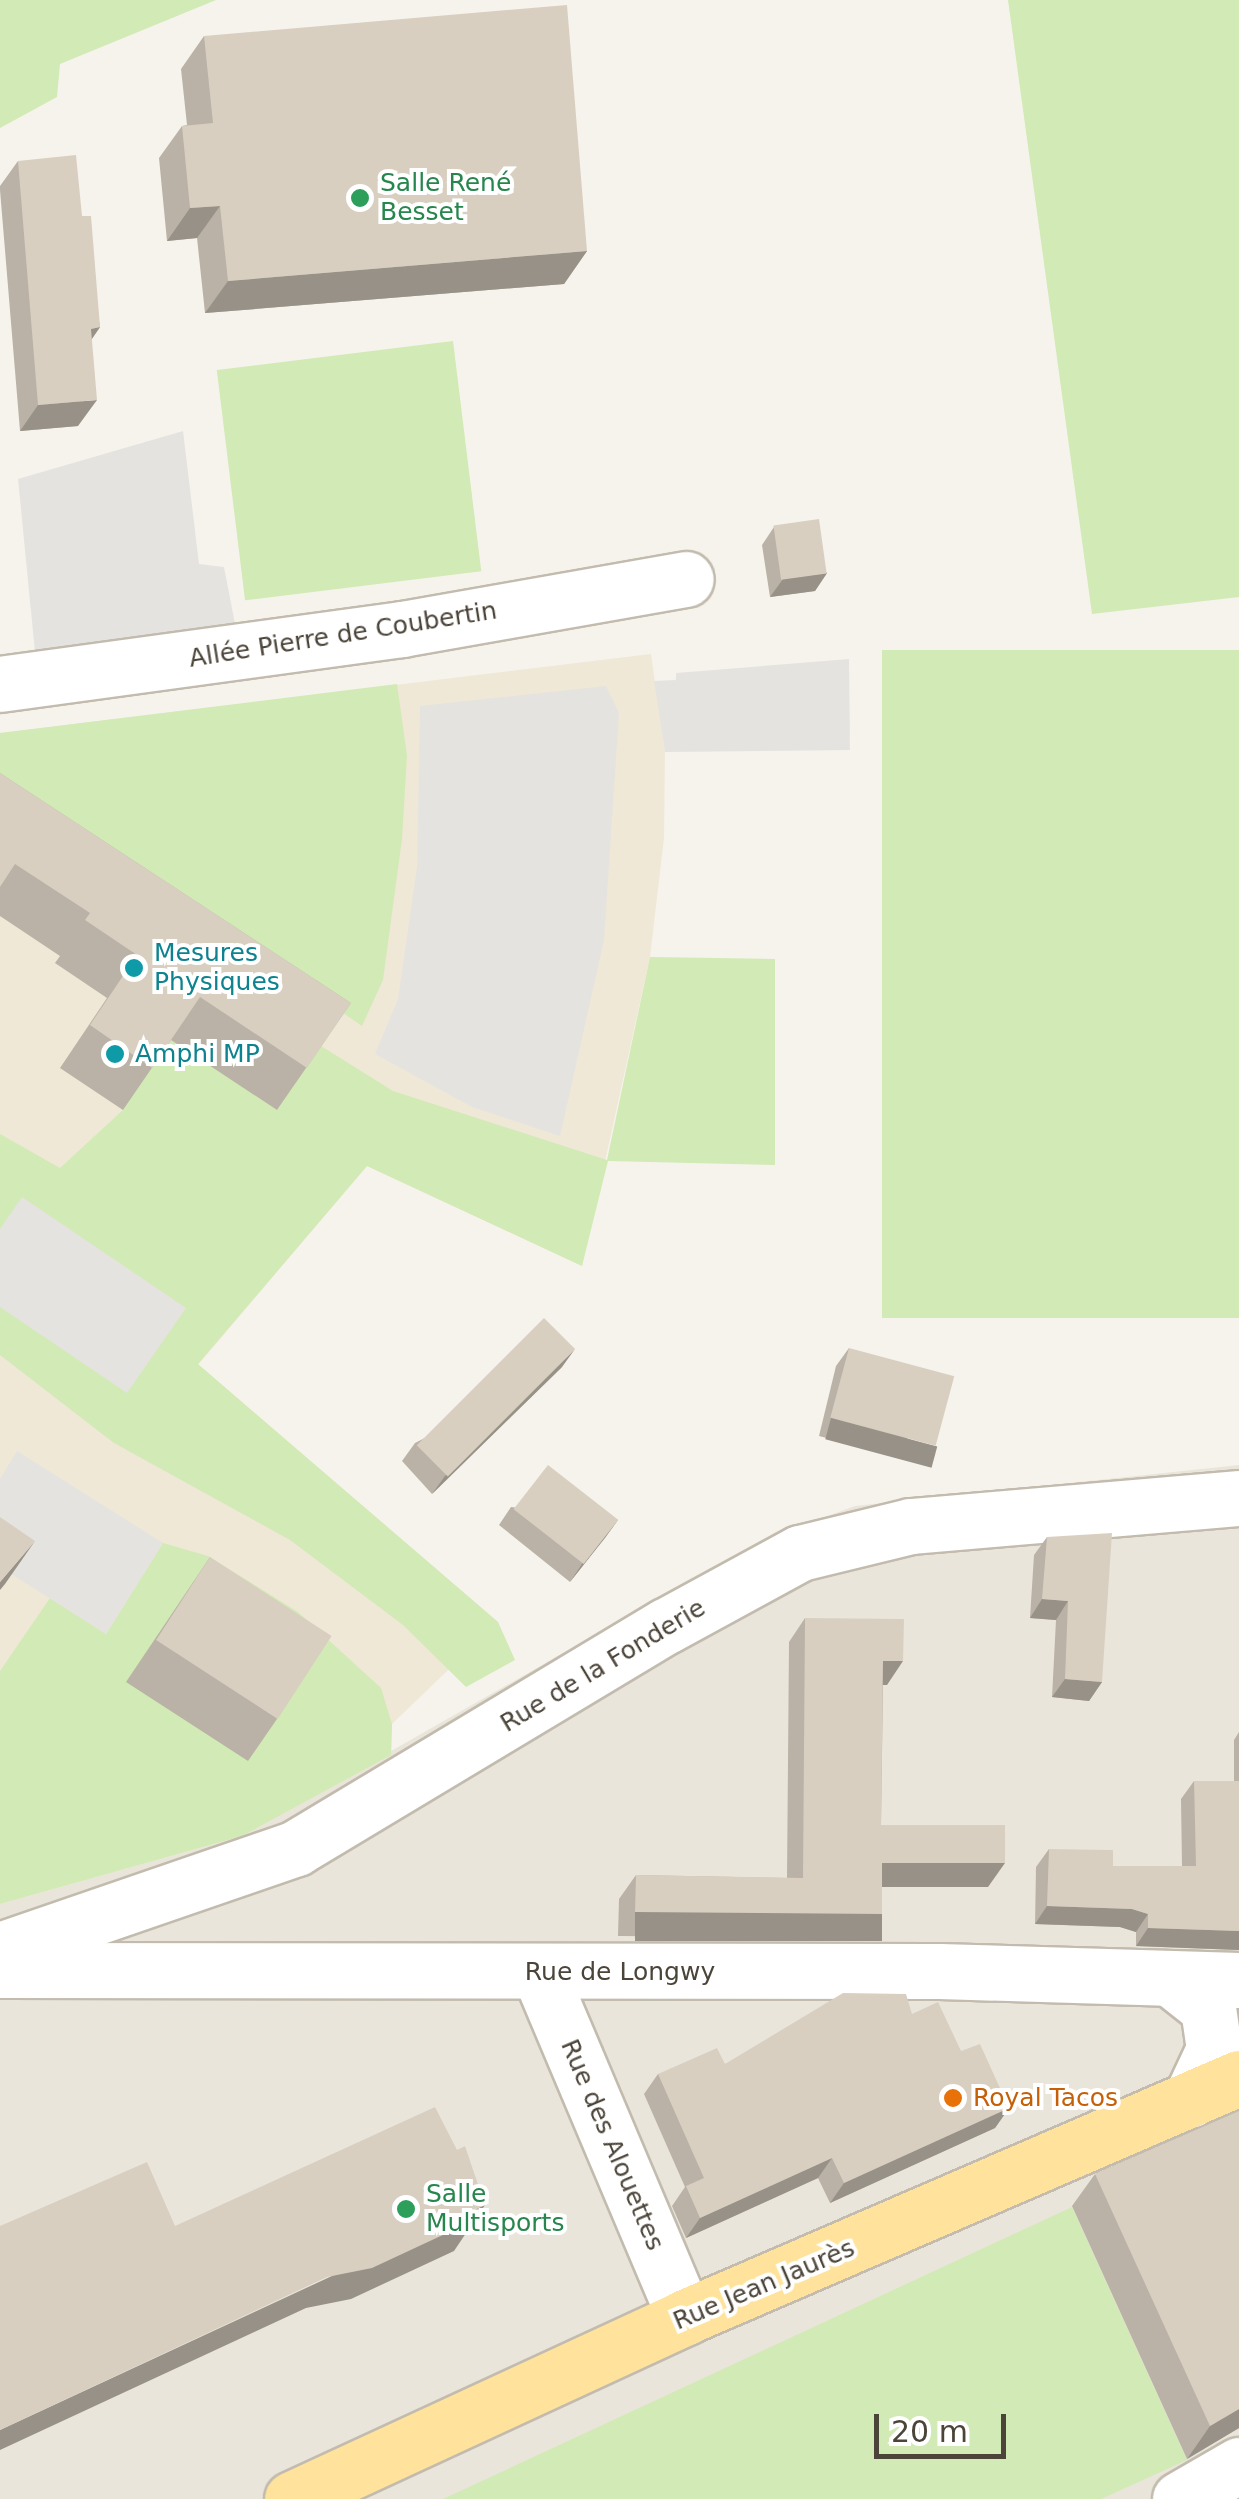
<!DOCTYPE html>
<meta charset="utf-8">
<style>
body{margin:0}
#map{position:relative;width:1239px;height:2499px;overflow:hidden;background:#f6f3ec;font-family:"DejaVu Sans",sans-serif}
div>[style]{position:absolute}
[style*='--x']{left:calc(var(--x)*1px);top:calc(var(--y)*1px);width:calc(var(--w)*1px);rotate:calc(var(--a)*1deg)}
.residential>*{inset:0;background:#eae5da}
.education>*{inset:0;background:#efe8d6}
.green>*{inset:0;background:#d2eab5;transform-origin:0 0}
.parking>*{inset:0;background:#e5e3e0}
.roads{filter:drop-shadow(2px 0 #c2bbae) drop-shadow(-2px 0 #c2bbae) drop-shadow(0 2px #c2bbae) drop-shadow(0 -2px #c2bbae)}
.minor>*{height:55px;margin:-27.5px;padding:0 27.5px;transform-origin:27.5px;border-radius:27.5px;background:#fff}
.major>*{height:55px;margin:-27.5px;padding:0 27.5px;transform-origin:27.5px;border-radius:27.5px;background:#ffe39c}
.wall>*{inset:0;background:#bab2a6}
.shaded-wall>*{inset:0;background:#979187;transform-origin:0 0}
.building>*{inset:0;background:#d8cfc1;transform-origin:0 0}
.dots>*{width:28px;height:28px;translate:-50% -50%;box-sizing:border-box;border:5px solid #fff;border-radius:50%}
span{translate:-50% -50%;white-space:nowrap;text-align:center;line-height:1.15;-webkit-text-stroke:8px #fff;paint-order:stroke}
.leisure-label{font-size:25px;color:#27864d}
.left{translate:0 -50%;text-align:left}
.street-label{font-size:25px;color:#4b4439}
.culture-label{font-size:25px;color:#0d838f}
.food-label{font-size:25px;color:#c56008}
.scale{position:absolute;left:874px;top:2414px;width:132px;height:45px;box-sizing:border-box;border:5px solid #4b4439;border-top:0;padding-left:12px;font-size:30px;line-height:35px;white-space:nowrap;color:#4b4439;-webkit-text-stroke:8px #fff;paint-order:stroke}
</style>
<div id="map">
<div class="residential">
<i style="clip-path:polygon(1239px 1465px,1239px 2499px,0 2499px,0 1904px,242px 1836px,700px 1575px,779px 1534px,855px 1506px)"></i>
</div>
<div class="education">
<i style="clip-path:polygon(651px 654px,665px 752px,664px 838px,650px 957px,582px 1266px,367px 1166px,198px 1365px,498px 1622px,392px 1724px,391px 1755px,242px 1836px,0 1904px,0 733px)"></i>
</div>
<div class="green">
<i style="clip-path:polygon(0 0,216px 0,60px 64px,57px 97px,0 128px)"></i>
<i style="clip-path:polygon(1008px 0,1239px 0,1239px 597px,1092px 614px)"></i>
<i style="left:453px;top:341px;width:232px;height:238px;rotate:83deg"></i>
<i style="left:1239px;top:650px;width:668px;height:357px;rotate:90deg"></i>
<i style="clip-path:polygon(397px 684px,407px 756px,402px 839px,383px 980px,362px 1026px,0 775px,0 733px)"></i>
<i style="clip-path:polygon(650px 957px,775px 959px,775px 1165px,608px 1161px,582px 1266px,367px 1166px,198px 1364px,498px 1622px,515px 1660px,466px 1687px,403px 1625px,290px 1540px,114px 1443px,0 1355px,0 1134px,60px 1168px,123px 1110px,170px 1039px,277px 1110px,321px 1046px,393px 1091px,607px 1160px)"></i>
<i style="clip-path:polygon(163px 1543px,208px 1556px,298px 1612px,381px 1688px,392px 1724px,391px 1755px,242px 1836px,0 1904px,0 1671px,50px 1598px,106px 1634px)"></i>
<i style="clip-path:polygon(1072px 2207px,1187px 2460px,1101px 2499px,443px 2499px)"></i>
</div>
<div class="parking">
<i style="clip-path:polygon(183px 431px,199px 564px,224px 567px,235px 624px,35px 652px,18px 479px)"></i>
<i style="clip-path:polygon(849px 659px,850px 750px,665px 752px,654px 681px,676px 680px,676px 673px)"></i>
<i style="clip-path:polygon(606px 686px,619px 713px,604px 940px,560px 1136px,472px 1107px,375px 1054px,398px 999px,417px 867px,420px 706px)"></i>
<i style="clip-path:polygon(22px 1197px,186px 1308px,127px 1393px,0 1307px,0 1229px)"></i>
<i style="clip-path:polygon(17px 1451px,163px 1543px,106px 1634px,0 1567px,0 1479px)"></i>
</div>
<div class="roads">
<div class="minor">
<i style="--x:0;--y:684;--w:406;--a:-7.8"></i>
<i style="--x:402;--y:629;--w:288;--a:-10"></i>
<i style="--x:0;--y:1950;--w:313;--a:-19"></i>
<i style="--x:296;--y:1848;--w:431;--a:-31"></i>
<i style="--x:666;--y:1626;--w:153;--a:-28.6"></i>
<i style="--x:800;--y:1553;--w:114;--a:-13.7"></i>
<i style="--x:911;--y:1526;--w:329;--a:-4.9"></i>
<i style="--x:0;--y:1970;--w:939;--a:0.06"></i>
<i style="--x:939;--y:1971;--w:300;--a:1.7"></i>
<i style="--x:539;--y:1972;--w:375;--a:67.1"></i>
<i style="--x:1170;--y:1978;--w:48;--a:38.3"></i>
<i style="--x:1208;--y:2008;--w:41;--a:81.7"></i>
<i style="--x:1214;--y:2049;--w:56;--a:115.2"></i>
<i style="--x:1180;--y:2499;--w:68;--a:-30"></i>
</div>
<div class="major">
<i style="--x:292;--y:2499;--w:433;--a:-24.8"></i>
<i style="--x:685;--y:2317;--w:603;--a:-23.34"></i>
</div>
</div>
<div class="wall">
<i style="clip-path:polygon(204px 36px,587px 251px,564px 284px,205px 313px,197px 238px,167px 241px,159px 158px,182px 126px,187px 125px,181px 69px)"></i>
<i style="clip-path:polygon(18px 161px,82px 216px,100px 327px,92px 339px,78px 426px,20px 431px,0 190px,0 186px)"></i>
<i style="clip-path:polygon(774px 527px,827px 573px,815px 591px,770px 597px,762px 545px)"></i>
<i style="clip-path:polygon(0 773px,351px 1003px,277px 1110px,171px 1040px,123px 1110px,60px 1068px,107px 998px,55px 963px,60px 956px,0 916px)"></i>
<i style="clip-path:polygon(849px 1348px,924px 1464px,819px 1436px,836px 1366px)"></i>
<i style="clip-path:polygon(562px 1367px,432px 1494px,402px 1461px,415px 1443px)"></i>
<i style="clip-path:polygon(511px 1507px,618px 1520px,570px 1582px,499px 1525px)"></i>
<i style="clip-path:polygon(1047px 1537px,1102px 1682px,1089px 1701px,1052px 1697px,1056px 1620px,1030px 1618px,1034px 1555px)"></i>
<i style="clip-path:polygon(210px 1557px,277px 1719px,248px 1761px,126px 1682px)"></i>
<i style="clip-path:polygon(805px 1618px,887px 1685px,883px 1685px,881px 1825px,988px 1887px,882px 1887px,882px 1914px,865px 1938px,618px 1936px,619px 1899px,636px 1875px,787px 1878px,789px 1642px)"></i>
<i style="clip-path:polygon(1239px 1732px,1239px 1950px,1136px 1946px,1136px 1932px,1120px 1927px,1035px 1924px,1036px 1867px,1049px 1849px,1113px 1866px,1182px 1866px,1181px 1799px,1194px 1781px,1234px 1781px,1234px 1740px)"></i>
<i style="clip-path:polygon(912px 2014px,961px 2051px,1009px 2108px,995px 2128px,830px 2203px,818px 2178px,686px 2238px,672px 2206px,685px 2187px,644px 2094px,658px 2074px,725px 2064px)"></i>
<i style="clip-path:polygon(1239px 2111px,1239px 2428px,1187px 2459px,1072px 2206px,1095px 2174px)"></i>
</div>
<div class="shaded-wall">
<i style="clip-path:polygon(220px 206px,197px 238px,167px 241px,190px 208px)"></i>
<i style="clip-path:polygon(587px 251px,564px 284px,205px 313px,228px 281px)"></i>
<i style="clip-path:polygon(100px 327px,82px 353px,91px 329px)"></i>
<i style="clip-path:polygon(97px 400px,78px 426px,20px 431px,38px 405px)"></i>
<i style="clip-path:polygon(827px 573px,815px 591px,770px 597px,783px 579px)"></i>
<i style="clip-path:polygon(575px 1349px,562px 1367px,432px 1494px,445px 1476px)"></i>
<i style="left:831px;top:1418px;width:110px;height:22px;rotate:15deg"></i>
<i style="clip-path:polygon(618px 1520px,605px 1538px,570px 1582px,582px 1564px)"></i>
<i style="clip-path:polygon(35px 1541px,5px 1584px,0 1590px,0 1582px)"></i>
<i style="clip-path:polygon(1042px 1599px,1068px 1601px,1056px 1620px,1030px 1618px)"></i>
<i style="clip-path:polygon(883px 1661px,903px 1661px,887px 1685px,866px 1685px)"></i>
<i style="clip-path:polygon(1065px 1679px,1102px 1682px,1089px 1701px,1052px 1697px)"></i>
<i style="clip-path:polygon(882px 1863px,1005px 1863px,988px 1887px,865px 1887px)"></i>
<i style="clip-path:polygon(1047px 1906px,1132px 1909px,1148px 1914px,1136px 1932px,1120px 1927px,1035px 1924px)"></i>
<i style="left:635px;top:1912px;width:247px;height:29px"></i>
<i style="clip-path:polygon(1148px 1928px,1239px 1931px,1239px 1950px,1136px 1946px)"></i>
<i style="clip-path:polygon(1009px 2108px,995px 2128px,830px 2203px,844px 2183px)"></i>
<i style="clip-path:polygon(832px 2158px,818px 2178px,686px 2238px,700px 2218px)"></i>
<i style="clip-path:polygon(485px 2205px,454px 2251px,351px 2299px,306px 2308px,0 2450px,0 2430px)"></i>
<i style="clip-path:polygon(1239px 2409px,1239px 2428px,1187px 2459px,1210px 2426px)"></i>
</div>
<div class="building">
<i style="clip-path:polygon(567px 5px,587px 251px,228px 281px,220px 206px,190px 208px,182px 126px,213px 123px,204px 36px)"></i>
<i style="clip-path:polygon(76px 155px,82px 216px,91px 216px,100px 327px,91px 329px,97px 400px,38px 405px,18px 161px)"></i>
<i style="left:819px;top:519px;width:55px;height:46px;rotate:82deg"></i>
<i style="clip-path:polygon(0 773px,351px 1003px,307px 1068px,200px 997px,152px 1068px,90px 1025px,137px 955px,85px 920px,90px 913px,15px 864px,0 887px)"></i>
<i style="left:544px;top:1318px;width:44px;height:180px;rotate:45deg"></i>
<i style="left:849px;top:1348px;width:109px;height:72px;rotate:15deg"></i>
<i style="left:548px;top:1465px;width:89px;height:56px;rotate:38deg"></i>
<i style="clip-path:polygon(0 1517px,35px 1541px,0 1582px)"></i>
<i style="clip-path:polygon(1112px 1533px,1102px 1682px,1065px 1679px,1068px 1601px,1042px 1599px,1047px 1537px)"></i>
<i style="left:210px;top:1557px;width:145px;height:99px;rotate:33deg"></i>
<i style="clip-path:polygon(805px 1618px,904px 1619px,903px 1661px,883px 1661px,881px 1825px,1005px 1825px,1005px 1863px,882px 1863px,882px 1914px,635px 1912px,636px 1875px,803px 1878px)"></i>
<i style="clip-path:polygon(1194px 1781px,1239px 1781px,1239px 1931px,1148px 1928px,1148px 1914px,1132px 1909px,1047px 1906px,1049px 1849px,1113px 1850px,1113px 1866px,1196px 1866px)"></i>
<i style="clip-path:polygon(843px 1993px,906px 1994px,912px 2014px,938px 2002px,961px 2051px,980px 2044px,1009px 2108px,844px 2183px,832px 2158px,700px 2218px,686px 2186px,704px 2178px,658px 2074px,717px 2048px,725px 2064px)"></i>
<i style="clip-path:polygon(435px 2107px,457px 2150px,465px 2146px,485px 2205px,470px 2211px,475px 2220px,372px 2268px,327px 2277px,0 2430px,0 2226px,147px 2162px,175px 2226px)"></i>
<i style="clip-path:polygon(1239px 2111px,1239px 2409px,1210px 2426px,1095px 2174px)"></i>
</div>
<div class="dots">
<i style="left:360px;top:198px;background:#2e9e5b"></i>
<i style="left:134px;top:968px;background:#0f9aa8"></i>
<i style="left:115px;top:1054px;background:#0f9aa8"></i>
<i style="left:953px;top:2098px;background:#e8710a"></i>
<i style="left:406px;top:2209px;background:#2e9e5b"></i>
</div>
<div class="leisure-label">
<span class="left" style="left:380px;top:198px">Salle René<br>Besset</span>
<span class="left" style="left:426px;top:2209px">Salle<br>Multisports</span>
</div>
<div class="street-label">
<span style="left:343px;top:635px;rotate:-9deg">Allée Pierre de Coubertin</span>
<span style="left:603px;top:1666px;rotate:-31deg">Rue de la Fonderie</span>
<span style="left:620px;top:1972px">Rue de Longwy</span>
<span style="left:612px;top:2145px;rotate:67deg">Rue des Alouettes</span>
<span style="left:764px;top:2285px;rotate:-23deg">Rue Jean Jaurès</span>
</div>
<div class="culture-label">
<span class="left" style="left:154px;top:968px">Mesures<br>Physiques</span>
<span class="left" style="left:135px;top:1054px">Amphi MP</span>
</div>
<div class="food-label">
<span class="left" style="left:973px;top:2098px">Royal Tacos</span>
</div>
<div class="scale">20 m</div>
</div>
